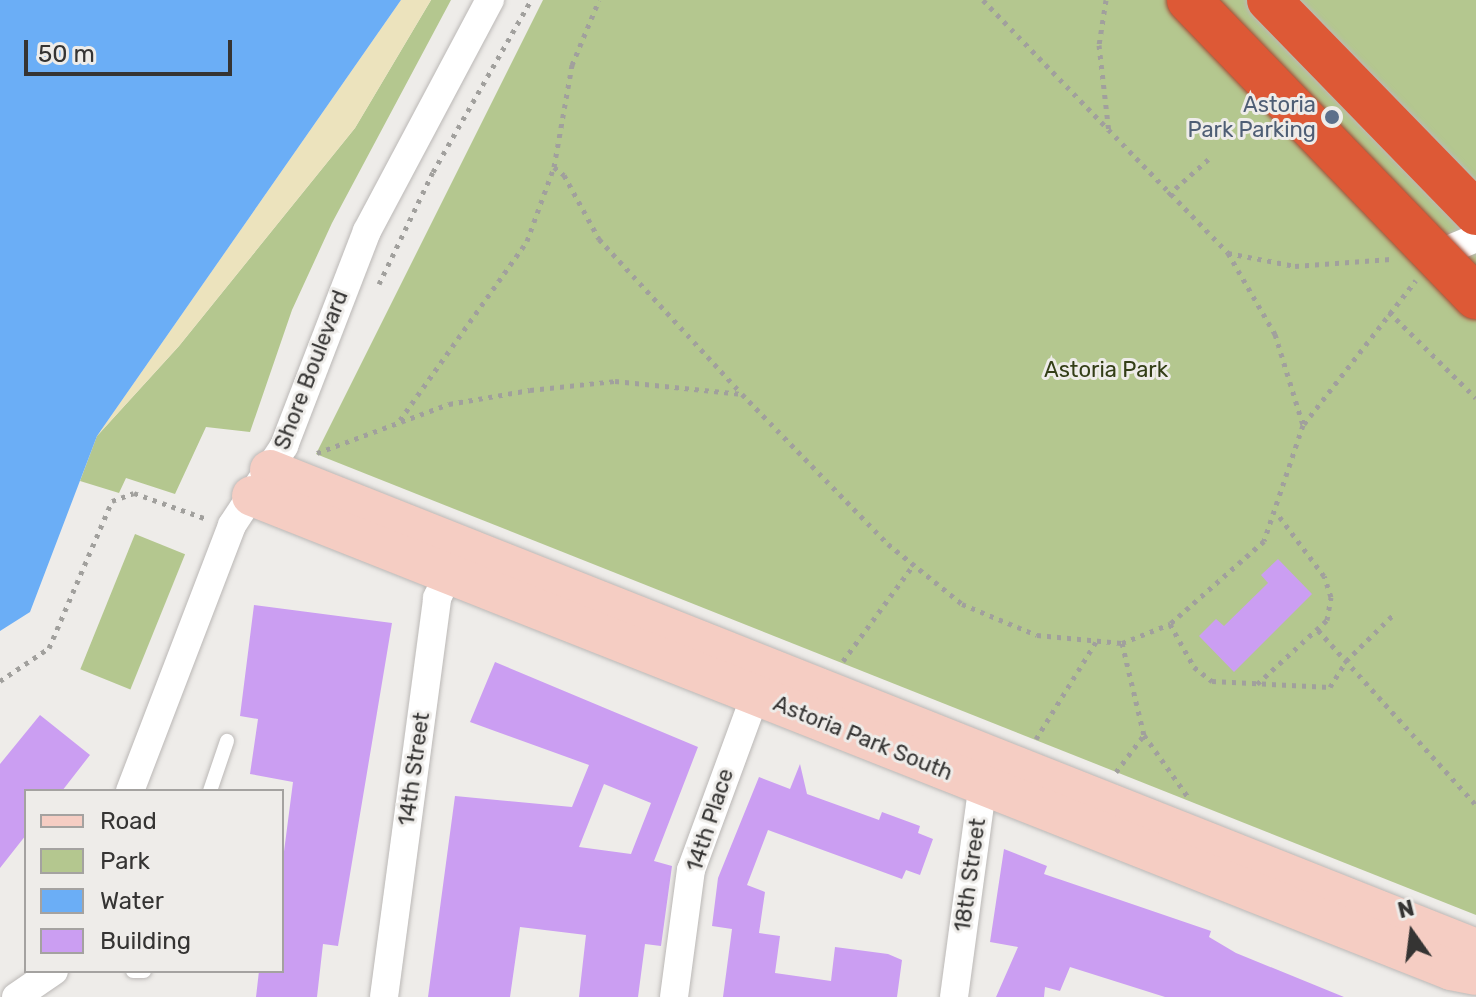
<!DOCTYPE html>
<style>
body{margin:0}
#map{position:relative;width:1476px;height:997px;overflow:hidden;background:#eeece9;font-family:Rubik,sans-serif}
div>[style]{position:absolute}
.green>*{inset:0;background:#b4c78f;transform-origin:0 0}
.sand>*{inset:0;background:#ece3bd}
.water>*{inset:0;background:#6baef6}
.building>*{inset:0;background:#cb9ef2}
.path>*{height:5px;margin-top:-2.5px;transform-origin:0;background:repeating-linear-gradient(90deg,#a1a09d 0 4px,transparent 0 10px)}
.roads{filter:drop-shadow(0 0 2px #bbb8b6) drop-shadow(0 0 2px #bbb8b6)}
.lane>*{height:14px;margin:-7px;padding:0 7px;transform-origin:7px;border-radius:7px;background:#fff}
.street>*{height:28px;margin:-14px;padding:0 14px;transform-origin:14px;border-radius:14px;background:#fff}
.secondary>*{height:40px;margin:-20px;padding:0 20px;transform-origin:20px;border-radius:20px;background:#f5cdc3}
.highway>*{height:44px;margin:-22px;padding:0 22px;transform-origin:22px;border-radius:22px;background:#dd5936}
.bridges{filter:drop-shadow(0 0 2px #a24c35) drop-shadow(0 0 2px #a24c35)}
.highway-bridge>*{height:44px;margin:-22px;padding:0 22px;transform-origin:22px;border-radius:22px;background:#dd5936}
.dots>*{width:22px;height:22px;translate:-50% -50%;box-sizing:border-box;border:4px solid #eeece9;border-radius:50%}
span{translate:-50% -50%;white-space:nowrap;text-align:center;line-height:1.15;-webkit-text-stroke:6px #eeece9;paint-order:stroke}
.service-label{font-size:22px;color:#4e5e75}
.right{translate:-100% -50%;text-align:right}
.street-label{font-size:22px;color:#353433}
.park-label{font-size:22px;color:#333e17}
.legend{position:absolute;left:24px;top:789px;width:260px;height:184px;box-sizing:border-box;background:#eeece9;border:2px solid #a4a2a0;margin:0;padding:10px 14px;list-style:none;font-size:24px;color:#353433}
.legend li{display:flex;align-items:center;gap:16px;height:40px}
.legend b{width:40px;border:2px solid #a4a2a0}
.north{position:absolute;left:1372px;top:893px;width:80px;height:80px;-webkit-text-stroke:6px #eeece9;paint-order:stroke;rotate:346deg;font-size:22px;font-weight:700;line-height:32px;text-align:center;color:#353433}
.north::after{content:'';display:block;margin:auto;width:28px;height:36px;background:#353433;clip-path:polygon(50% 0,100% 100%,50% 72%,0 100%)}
.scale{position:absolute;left:24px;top:40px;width:208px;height:36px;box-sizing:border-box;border:4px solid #353433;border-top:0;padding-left:10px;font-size:24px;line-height:28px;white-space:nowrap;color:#353433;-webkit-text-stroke:6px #eeece9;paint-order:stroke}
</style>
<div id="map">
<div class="green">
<div style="clip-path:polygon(431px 0,451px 0,332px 223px,292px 310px,250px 432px,206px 427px,175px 494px,126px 478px,119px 493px,80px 481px,97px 436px,179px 346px,355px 128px)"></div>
<div style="clip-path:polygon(543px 0,1476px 0,1476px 915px,316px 454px)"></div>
<div style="left:135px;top:534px;width:54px;height:146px;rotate:22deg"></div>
</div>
<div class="sand">
<div style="clip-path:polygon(401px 0,431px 0,355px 128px,179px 346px,97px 436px)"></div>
</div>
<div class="water">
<div style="clip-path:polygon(0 0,401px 0,97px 436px,30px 612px,0 631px)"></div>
</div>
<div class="building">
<div style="clip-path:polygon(1278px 559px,1312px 594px,1234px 672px,1199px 636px,1216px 619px,1224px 626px,1268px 583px,1261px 575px)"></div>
<div style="clip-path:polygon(254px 605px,392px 623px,338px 946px,323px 944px,317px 997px,256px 997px,259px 971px,282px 971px,282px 867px,293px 782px,250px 774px,258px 719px,240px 716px)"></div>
<div style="clip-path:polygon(evenodd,495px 662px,698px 747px,654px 861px,672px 866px,661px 946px,645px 944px,638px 997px,579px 997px,586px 935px,520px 927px,510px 997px,428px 997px,455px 796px,572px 807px,589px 765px,470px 722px,495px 662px,604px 784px,651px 803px,631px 854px,579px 847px,604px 784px)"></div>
<div style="clip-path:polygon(40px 715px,90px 755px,62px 791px,26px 791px,26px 835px,0 868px,0 764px)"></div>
<div style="clip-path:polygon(800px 764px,807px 794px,879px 820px,882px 812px,920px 826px,918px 833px,933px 839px,920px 875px,906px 870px,902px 879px,768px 830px,747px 885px,765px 892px,759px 933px,780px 936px,775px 973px,831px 981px,835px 947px,888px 954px,902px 960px,897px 997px,723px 997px,732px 929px,712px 926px,718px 878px,759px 777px,790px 789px)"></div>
<div style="clip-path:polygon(1004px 849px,1047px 866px,1044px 874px,1211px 931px,1209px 937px,1236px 953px,1344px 997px,1165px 997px,1070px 967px,1060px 991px,1045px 987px,1044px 997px,996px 997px,1018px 947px,990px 942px)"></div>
</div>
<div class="path">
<div style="left:983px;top:0;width:352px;rotate:45.9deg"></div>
<div style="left:1228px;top:253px;width:94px;rotate:59.9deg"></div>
<div style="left:1275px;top:334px;width:95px;rotate:72.9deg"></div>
<div style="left:1303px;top:425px;width:122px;rotate:108.6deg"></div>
<div style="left:1264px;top:541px;width:125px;rotate:138.6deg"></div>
<div style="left:1106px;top:0;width:46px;rotate:98.8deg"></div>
<div style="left:1099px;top:45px;width:89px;rotate:83.5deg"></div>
<div style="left:554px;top:167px;width:13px;rotate:39deg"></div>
<div style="left:564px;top:175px;width:73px;rotate:61.3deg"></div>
<div style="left:599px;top:239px;width:209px;rotate:47.3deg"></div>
<div style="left:1168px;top:195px;width:59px;rotate:-41.6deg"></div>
<div style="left:1228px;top:253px;width:68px;rotate:11deg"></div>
<div style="left:1295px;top:266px;width:96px;rotate:-4.2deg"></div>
<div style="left:379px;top:284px;width:124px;rotate:-64.3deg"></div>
<div style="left:433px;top:172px;width:198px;rotate:-60.3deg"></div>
<div style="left:1389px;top:312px;width:122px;rotate:44.7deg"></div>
<div style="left:400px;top:420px;width:219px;rotate:-54.6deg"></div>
<div style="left:527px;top:241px;width:79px;rotate:-70deg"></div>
<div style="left:554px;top:167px;width:104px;rotate:-80deg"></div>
<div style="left:572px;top:65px;width:70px;rotate:-67.4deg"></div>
<div style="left:1304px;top:424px;width:182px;rotate:-52.1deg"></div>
<div style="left:317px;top:453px;width:141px;rotate:-20.4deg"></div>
<div style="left:449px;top:404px;width:82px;rotate:-9.8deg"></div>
<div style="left:530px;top:390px;width:85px;rotate:-6deg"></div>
<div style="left:615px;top:381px;width:128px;rotate:5.8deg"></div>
<div style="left:742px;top:394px;width:209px;rotate:45.8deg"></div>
<div style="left:888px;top:544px;width:95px;rotate:39deg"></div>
<div style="left:962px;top:604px;width:81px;rotate:22.5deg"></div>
<div style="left:1037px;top:635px;width:85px;rotate:5.4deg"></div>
<div style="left:1122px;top:643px;width:52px;rotate:-21.6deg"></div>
<div style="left:1170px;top:624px;width:49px;rotate:60.8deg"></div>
<div style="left:1194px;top:667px;width:23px;rotate:38deg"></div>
<div style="left:1212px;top:681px;width:118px;rotate:2.9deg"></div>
<div style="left:1330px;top:687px;width:31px;rotate:-58deg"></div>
<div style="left:1346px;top:661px;width:69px;rotate:-44.4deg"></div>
<div style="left:1318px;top:630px;width:236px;rotate:47.9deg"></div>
<div style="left:1122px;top:643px;width:95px;rotate:76.6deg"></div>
<div style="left:1144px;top:735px;width:76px;rotate:54.6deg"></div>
<div style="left:843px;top:661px;width:120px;rotate:-53.8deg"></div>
<div style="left:0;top:681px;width:59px;rotate:-34deg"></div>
<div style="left:49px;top:648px;width:160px;rotate:-66.8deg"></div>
<div style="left:112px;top:501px;width:23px;rotate:-20deg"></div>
<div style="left:134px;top:493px;width:77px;rotate:19.6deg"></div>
<div style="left:1257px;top:684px;width:95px;rotate:-42.4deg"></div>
<div style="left:1327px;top:620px;width:23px;rotate:-80deg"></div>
<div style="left:1331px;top:597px;width:22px;rotate:-108deg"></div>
<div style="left:1324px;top:576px;width:80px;rotate:-126.9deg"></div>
<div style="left:1036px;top:739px;width:114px;rotate:-58.3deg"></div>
<div style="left:1116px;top:772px;width:46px;rotate:-52.9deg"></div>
</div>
<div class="roads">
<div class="lane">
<div style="left:210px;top:791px;width:53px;rotate:-71.2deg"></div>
<div style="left:133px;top:971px;width:11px"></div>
</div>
<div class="street">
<div style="left:1438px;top:254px;width:41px;rotate:-22.8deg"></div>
<div style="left:130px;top:791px;width:285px;rotate:-69deg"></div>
<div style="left:232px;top:525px;width:95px;rotate:-56.6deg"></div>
<div style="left:284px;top:446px;width:230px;rotate:-68.9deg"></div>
<div style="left:367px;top:231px;width:262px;rotate:-62deg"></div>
<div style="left:16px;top:997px;width:46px;rotate:-34.4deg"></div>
<div style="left:384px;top:997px;width:403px;rotate:-82.4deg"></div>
<div style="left:437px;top:598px;width:46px;rotate:-64deg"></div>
<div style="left:674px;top:997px;width:128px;rotate:-82.4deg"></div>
<div style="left:691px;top:870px;width:185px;rotate:-69.8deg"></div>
<div style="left:954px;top:997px;width:231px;rotate:-82.3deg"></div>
</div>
<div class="secondary">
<div style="left:270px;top:470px;width:1298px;rotate:21.66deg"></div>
<div style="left:252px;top:496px;width:1289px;rotate:21.57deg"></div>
<div style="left:1451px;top:970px;width:25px;rotate:11deg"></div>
</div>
<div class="highway">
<div style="left:1269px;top:0;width:297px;rotate:45.8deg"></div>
</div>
</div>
<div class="bridges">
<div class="highway-bridge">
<div style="left:1189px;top:0;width:413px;rotate:46deg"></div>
</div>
</div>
<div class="dots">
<div style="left:1332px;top:117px;background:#5c6f8a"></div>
</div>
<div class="service-label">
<span class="right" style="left:1316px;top:117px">Astoria<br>Park Parking</span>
</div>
<div class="street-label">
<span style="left:311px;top:370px;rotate:-69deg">Shore Boulevard</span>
<span style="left:863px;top:738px;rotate:22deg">Astoria Park South</span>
<span style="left:414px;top:769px;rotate:-82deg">14th Street</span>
<span style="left:710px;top:820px;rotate:-72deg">14th Place</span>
<span style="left:970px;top:875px;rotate:-82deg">18th Street</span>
</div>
<div class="park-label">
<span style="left:1106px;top:370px">Astoria Park</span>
</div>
<ul class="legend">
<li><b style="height:10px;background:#f5cdc3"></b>Road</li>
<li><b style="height:22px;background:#b4c78f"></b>Park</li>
<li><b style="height:22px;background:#6baef6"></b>Water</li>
<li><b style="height:22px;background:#cb9ef2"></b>Building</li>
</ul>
<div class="north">N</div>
<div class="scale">50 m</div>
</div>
